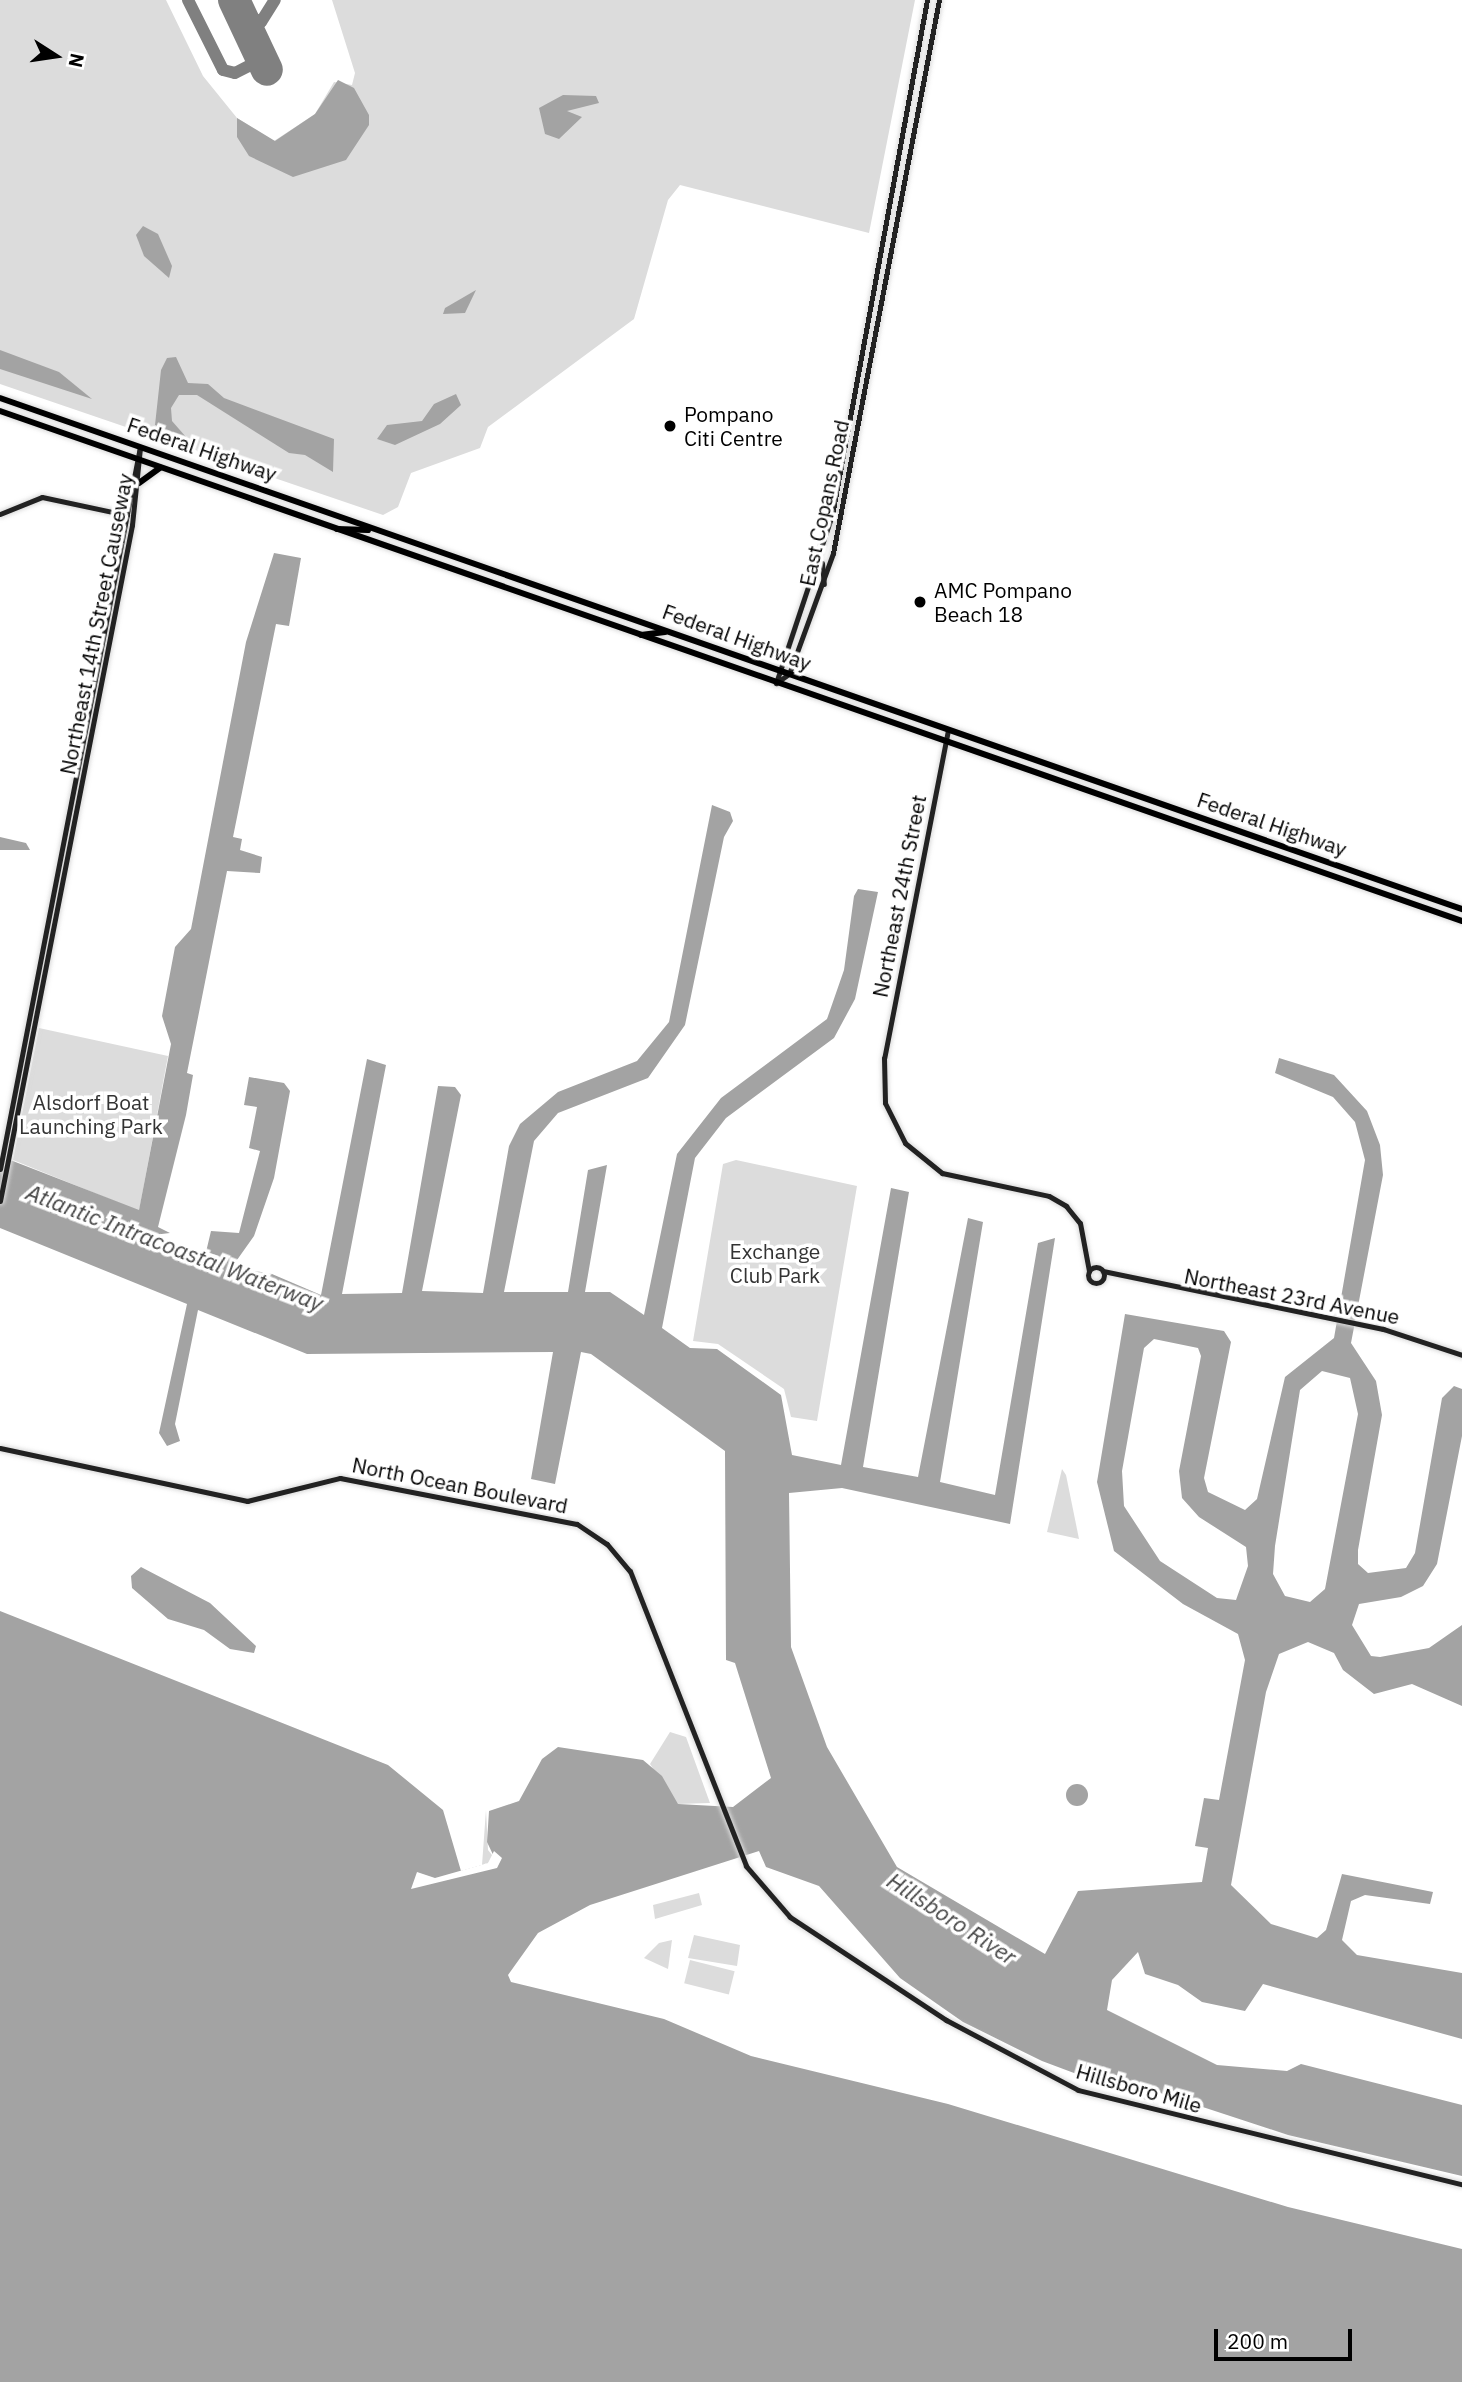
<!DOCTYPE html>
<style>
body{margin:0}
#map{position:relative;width:1462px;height:2382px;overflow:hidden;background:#fff;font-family:"IBM Plex Sans",sans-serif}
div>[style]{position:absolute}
.green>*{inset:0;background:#dcdcdc;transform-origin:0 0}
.water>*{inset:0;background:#a3a3a3}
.round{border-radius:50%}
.pier>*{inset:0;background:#fff}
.taxiway>*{height:12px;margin:-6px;padding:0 6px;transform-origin:6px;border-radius:6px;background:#808080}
.runway>*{height:32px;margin:-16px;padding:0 16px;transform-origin:16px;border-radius:16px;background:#808080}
.roads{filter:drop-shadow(0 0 2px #dbdbdb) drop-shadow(0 0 2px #dbdbdb)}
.secondary>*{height:5px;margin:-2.5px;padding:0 2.5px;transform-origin:2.5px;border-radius:2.5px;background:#222}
.secondary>.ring{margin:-2.5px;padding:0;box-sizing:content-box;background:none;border:5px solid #222;border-radius:50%}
.primary>*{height:6px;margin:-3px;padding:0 3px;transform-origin:3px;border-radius:3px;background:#000}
.dots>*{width:19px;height:19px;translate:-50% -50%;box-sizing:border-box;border:4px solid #fff;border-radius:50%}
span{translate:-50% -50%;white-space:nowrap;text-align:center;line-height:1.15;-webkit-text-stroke:7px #fff;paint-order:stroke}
.poi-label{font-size:21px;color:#000}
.left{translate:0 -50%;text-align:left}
.street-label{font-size:21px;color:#000}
.park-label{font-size:21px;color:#333}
.water-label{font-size:23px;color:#444;font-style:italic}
.north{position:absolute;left:21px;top:21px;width:70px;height:70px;-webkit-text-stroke:5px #fff;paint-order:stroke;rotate:102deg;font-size:19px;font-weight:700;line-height:28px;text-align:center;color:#000}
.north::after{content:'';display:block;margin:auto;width:24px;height:32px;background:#000;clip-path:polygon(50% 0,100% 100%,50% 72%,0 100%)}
.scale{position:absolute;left:1214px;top:2329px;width:138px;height:32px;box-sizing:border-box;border:4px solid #000;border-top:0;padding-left:9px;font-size:21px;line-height:24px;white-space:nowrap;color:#000;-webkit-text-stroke:5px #fff;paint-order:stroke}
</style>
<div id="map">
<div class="green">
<div style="clip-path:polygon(0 0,166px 0,203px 76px,237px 118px,274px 141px,315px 114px,334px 82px,352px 85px,355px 73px,332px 0,915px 0,869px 233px,680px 185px,668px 200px,634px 319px,488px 427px,480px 448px,411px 473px,398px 507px,383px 515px,0 384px)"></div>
<div style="clip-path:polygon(39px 1028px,168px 1056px,139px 1211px,13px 1160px)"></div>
<div style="clip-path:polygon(736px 1160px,857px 1186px,817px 1421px,791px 1417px,784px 1389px,718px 1344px,693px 1341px,723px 1164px)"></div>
<div style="clip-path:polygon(1062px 1469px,1066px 1475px,1079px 1539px,1047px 1532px)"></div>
<div style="clip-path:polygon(670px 1732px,686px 1737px,710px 1803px,677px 1804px,650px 1764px)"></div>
<div style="clip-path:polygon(486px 1810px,488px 1850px,496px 1860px,482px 1865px)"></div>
<div style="clip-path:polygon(699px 1893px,702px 1905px,655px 1919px,653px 1905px)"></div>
<div style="clip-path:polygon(694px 1935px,740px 1945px,737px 1966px,688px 1958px)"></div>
<div style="clip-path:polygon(672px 1940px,668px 1969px,644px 1958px,659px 1943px)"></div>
<div style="left:690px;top:1960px;width:46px;height:24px;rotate:14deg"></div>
</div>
<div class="water">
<div style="clip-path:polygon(338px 80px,354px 88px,369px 115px,369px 125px,346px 160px,293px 177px,249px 156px,237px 137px,237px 118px,275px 141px,315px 114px)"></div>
<div style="clip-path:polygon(563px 95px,596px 96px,599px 103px,567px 111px,582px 117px,559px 139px,545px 134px,539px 108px)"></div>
<div style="clip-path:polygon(143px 226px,158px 234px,172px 266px,169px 278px,144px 256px,136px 235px)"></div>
<div style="clip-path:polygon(476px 290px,465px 313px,443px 314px,445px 308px)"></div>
<div style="clip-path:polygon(0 350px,59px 372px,92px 399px,0 369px)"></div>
<div style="clip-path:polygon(176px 357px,188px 383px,208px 384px,224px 398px,334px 439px,333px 472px,305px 455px,289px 453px,197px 395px,179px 395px,171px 408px,172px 421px,186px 437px,155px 425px,161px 370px,167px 358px)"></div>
<div style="clip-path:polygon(456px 394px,461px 405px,440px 424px,395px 445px,377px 439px,387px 425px,422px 421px,434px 404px)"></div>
<div style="clip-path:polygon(evenodd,274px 553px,301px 558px,289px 626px,276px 624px,233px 837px,242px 839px,240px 850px,262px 857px,260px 873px,227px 871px,187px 1073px,193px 1075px,186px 1115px,158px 1227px,170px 1233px,153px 1235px,214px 1263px,219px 1256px,206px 1252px,211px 1231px,239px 1233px,260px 1151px,249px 1148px,257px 1107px,244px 1105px,249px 1077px,284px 1083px,290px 1091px,274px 1178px,254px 1236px,232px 1267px,272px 1274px,321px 1295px,367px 1059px,386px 1065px,342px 1294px,402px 1293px,438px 1086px,455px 1087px,461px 1095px,422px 1291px,483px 1293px,509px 1146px,520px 1124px,558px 1092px,637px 1061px,669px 1022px,712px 805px,730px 812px,733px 821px,724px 837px,685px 1025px,648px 1078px,558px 1113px,534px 1141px,504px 1292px,568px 1292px,588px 1170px,607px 1165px,585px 1292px,610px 1292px,644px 1315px,677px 1154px,721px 1098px,827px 1019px,844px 970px,854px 896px,858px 889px,878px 892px,855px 999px,834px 1038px,726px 1118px,695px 1158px,662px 1328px,690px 1348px,717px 1349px,781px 1395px,792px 1455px,841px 1465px,891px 1188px,909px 1192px,863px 1467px,918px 1477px,968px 1218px,983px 1222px,940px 1482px,995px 1495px,1038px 1243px,1055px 1238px,1010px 1524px,842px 1488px,789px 1493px,791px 1647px,827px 1747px,897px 1867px,1045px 1954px,1078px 1891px,1202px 1882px,1208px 1848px,1195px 1846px,1204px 1798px,1219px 1800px,1245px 1660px,1238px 1634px,1183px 1604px,1114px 1551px,1097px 1482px,1125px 1314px,1224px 1331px,1231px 1342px,1204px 1478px,1208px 1492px,1245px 1510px,1257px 1499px,1285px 1377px,1334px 1338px,1365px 1160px,1355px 1122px,1333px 1097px,1275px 1073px,1279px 1058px,1334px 1075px,1367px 1111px,1380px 1145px,1383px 1175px,1351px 1343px,1376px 1381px,1382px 1415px,1358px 1550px,1358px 1564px,1368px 1573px,1406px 1568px,1415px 1553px,1442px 1398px,1454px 1386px,1462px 1389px,1462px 1436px,1437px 1564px,1423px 1586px,1401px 1597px,1359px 1604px,1352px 1625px,1371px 1656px,1380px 1657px,1429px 1648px,1462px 1625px,1462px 1706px,1412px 1684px,1374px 1694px,1343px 1670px,1334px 1653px,1308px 1642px,1279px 1654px,1266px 1692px,1231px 1885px,1271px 1924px,1317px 1938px,1326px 1930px,1342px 1874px,1433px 1892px,1430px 1904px,1365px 1895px,1351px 1901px,1342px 1940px,1357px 1955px,1462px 1973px,1462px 2039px,1263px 1984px,1245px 2011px,1202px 2002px,1178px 1985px,1145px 1974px,1138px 1952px,1112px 1980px,1107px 2010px,1217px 2065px,1287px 2071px,1301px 2064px,1462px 2105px,1462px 2176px,1288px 2135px,1157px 2092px,1154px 2103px,1042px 2061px,963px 2022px,900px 1978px,819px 1886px,766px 1867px,759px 1851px,590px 1905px,538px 1933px,508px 1975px,511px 1982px,664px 2019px,751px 2056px,948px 2104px,1288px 2207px,1462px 2249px,1462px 2382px,0 2382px,0 1611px,388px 1765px,443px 1810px,461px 1871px,496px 1861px,487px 1842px,489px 1811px,519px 1801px,542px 1759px,558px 1747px,643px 1760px,662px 1776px,678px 1804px,733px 1807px,771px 1778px,735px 1663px,726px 1660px,725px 1451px,591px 1354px,581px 1352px,555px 1484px,531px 1479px,553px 1352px,307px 1354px,198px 1310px,175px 1424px,180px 1441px,167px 1446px,159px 1433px,187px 1304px,0 1228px,0 1156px,139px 1210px,171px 1044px,162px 1016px,175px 947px,191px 929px,246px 642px,274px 553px,1154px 1339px,1198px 1348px,1201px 1356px,1179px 1471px,1182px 1498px,1199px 1517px,1246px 1547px,1248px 1566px,1236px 1600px,1217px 1598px,1160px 1561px,1124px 1506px,1122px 1471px,1133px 1409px,1144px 1348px,1154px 1339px,274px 553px,1322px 1371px,1350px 1378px,1358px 1414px,1325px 1589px,1310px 1602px,1285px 1596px,1273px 1574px,1275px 1546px,1300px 1390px,1322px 1371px)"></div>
<div style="clip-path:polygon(0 837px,26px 843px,30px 850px,0 850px)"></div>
<div style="clip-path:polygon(141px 1567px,210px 1603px,256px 1646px,254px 1653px,230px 1649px,204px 1630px,168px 1619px,132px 1588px,131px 1576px)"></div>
<div class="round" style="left:1066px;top:1784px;width:22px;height:22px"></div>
</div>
<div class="pier">
<div style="clip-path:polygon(494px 1851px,502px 1858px,497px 1868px,411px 1889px,417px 1872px,435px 1878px,488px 1863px)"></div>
</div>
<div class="taxiway">
<div style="left:188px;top:0;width:78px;rotate:63.4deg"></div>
<div style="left:223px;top:70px;width:12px;rotate:14deg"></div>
<div style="left:235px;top:73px;width:20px;rotate:-27deg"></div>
<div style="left:253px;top:64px;width:23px;rotate:-90deg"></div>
<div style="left:240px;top:12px;width:23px;rotate:25deg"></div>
<div style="left:261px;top:22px;width:26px;rotate:-58deg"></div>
</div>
<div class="runway">
<div style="left:234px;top:0;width:77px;rotate:64.8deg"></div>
</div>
<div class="roads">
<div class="secondary">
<div style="left:0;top:514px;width:45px;rotate:-22deg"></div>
<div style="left:42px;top:497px;width:87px;rotate:12deg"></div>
<div style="left:822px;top:563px;width:21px;rotate:85deg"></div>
<div style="left:776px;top:683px;width:16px;rotate:-35deg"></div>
<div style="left:789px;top:674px;width:129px;rotate:-70deg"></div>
<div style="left:833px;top:553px;width:563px;rotate:-79.15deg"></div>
<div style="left:776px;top:683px;width:177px;rotate:-71.6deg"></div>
<div style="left:832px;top:515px;width:524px;rotate:-79.55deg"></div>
<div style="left:948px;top:730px;width:334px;rotate:101deg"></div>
<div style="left:884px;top:1058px;width:45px;rotate:88.7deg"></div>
<div style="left:885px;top:1103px;width:45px;rotate:63.4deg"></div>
<div style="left:905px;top:1143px;width:48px;rotate:39deg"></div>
<div style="left:942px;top:1173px;width:109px;rotate:12.1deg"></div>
<div style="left:1049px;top:1196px;width:20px;rotate:30deg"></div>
<div style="left:1066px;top:1206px;width:22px;rotate:51deg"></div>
<div style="left:1080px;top:1223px;width:49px;rotate:79.4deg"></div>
<div style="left:0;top:1169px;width:735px;rotate:-79.03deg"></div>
<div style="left:0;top:1201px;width:689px;rotate:-78.95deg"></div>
<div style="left:132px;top:525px;width:78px;rotate:-84.1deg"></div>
<div class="ring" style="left:1088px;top:1267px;width:11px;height:11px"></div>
<div style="left:1103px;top:1271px;width:286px;rotate:11.7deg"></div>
<div style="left:1383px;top:1329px;width:83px;rotate:18.2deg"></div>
<div style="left:0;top:1448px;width:253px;rotate:12.1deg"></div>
<div style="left:247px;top:1501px;width:96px;rotate:-13.9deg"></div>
<div style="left:340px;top:1478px;width:241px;rotate:11deg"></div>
<div style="left:577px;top:1524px;width:36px;rotate:34deg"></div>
<div style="left:607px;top:1544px;width:35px;rotate:50deg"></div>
<div style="left:630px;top:1571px;width:317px;rotate:68.5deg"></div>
<div style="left:746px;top:1866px;width:67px;rotate:49.2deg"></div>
<div style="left:790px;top:1917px;width:187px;rotate:33.4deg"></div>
<div style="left:946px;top:2020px;width:149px;rotate:27.9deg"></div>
<div style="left:1078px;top:2090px;width:395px;rotate:13.8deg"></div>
</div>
<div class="primary">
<div style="left:0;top:398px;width:1549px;rotate:19.27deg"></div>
<div style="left:0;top:411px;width:1548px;rotate:19.23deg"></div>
<div style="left:139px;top:483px;width:26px;rotate:-36deg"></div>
<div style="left:337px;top:529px;width:31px;rotate:2deg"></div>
<div style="left:641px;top:635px;width:24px;rotate:-7deg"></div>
</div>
</div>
<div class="dots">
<div style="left:670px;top:426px;background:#000"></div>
<div style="left:920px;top:602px;background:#000"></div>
</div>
<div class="poi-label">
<span class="left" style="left:684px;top:426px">Pompano<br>Citi Centre</span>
<span class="left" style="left:934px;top:602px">AMC Pompano<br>Beach 18</span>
</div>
<div class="street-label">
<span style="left:202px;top:449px;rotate:19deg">Federal Highway</span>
<span style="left:824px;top:503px;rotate:-78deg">East Copans Road</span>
<span style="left:96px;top:624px;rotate:-79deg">Northeast 14th Street Causeway</span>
<span style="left:737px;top:637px;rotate:20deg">Federal Highway</span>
<span style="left:1272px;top:824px;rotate:19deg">Federal Highway</span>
<span style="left:899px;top:896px;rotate:-79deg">Northeast 24th Street</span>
<span style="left:1292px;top:1296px;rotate:11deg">Northeast 23rd Avenue</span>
<span style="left:460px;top:1485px;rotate:11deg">North Ocean Boulevard</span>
<span style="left:1139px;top:2088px;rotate:16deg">Hillsboro Mile</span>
</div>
<div class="park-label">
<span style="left:91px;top:1114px">Alsdorf Boat<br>Launching Park</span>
<span style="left:775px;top:1263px">Exchange<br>Club Park</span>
</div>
<div class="water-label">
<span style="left:175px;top:1247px;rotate:21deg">Atlantic Intracoastal Waterway</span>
<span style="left:952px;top:1918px;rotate:33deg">Hillsboro River</span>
</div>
<div class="north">N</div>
<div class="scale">200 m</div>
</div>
